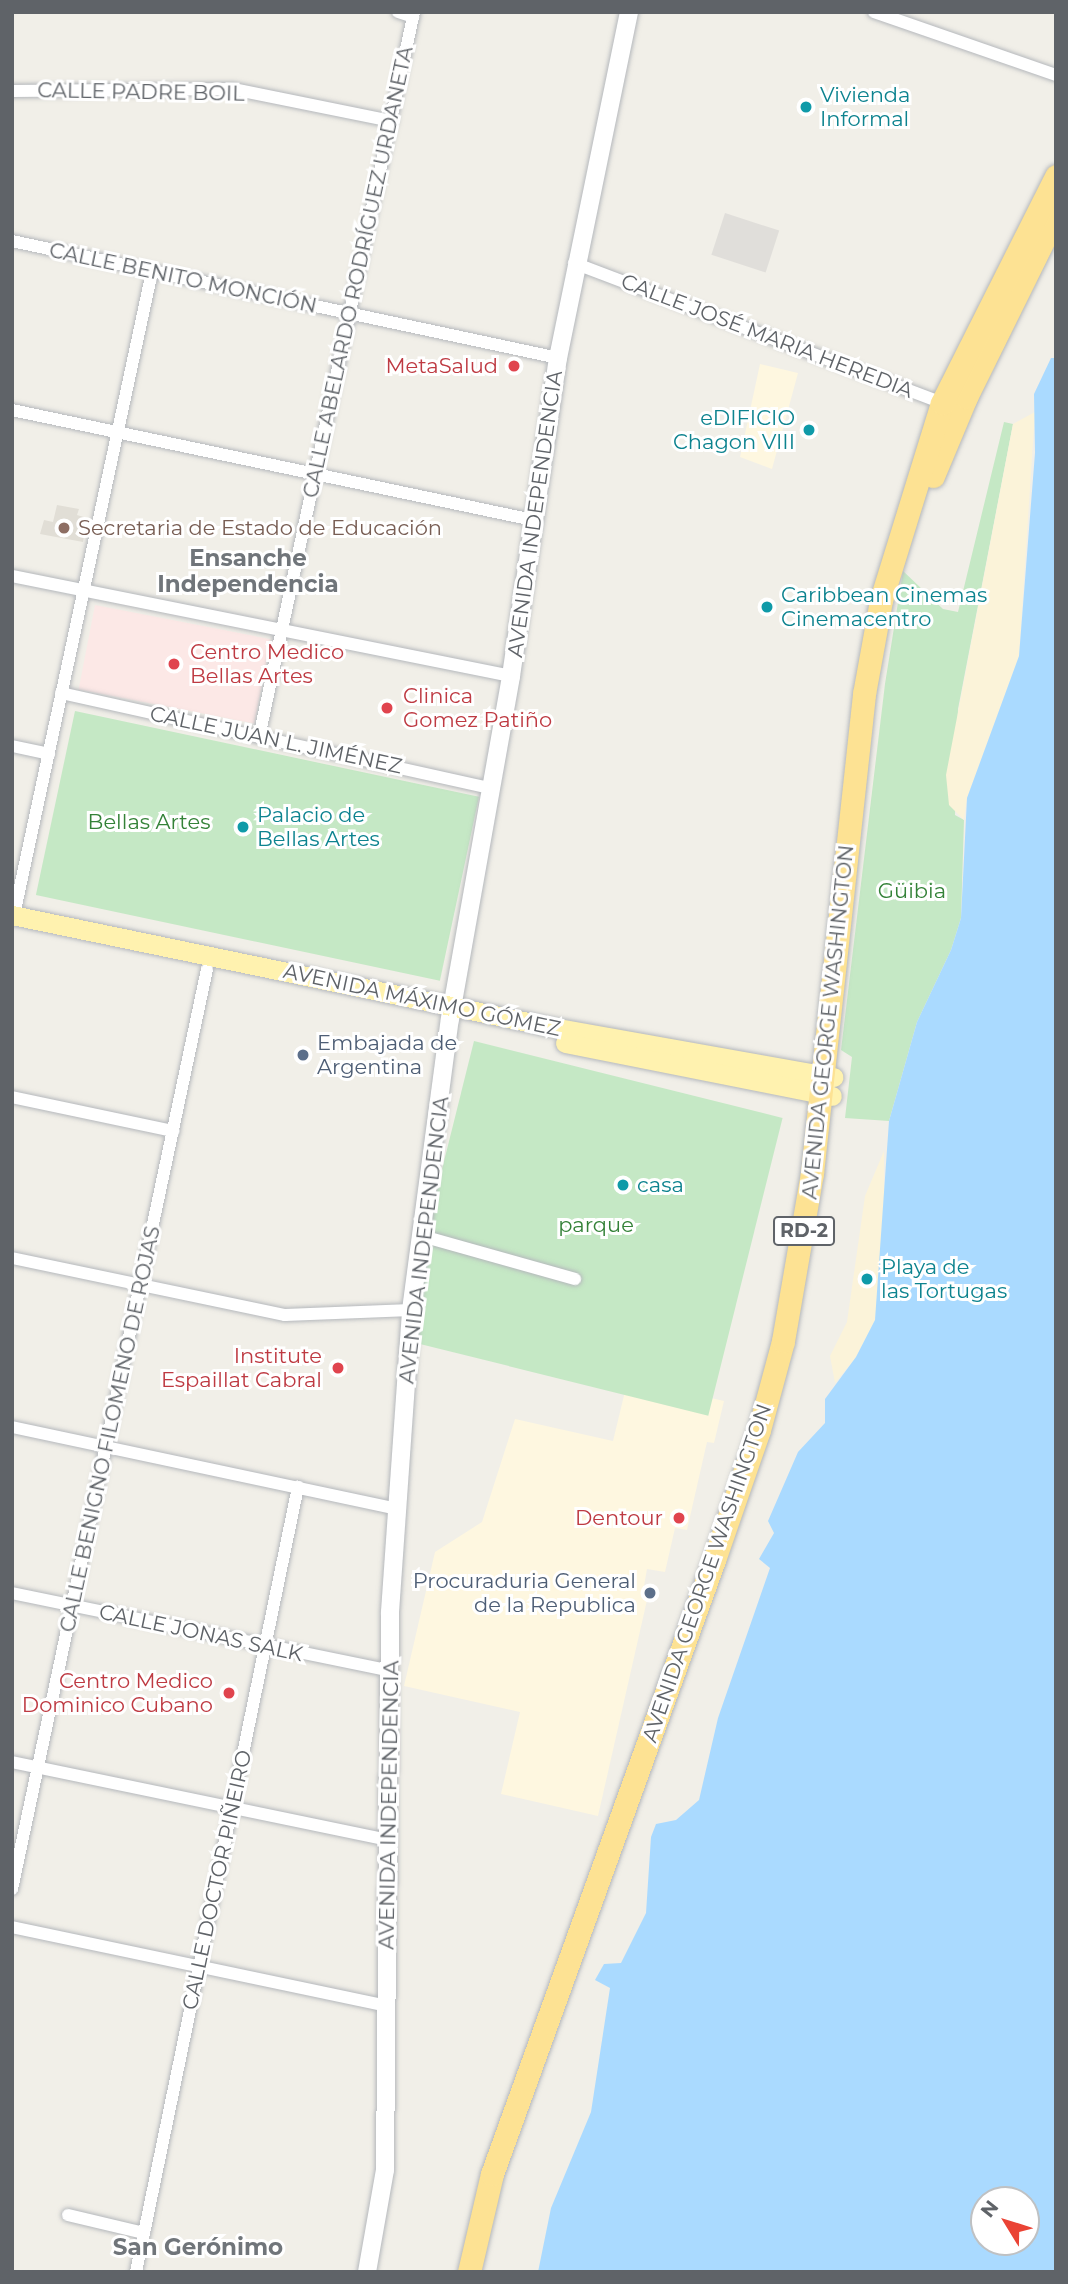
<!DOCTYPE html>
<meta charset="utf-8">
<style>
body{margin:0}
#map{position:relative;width:1068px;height:2284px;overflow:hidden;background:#f1efe8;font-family:Montserrat,sans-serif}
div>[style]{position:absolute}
.commercial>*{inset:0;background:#fef7e0}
.industrial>*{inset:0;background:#e0deda;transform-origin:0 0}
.education>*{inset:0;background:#e1ded6}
.medical>*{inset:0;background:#fce8e6;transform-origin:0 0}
.green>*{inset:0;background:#c5e8c5;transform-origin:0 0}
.sand>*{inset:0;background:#fbf3d9}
.water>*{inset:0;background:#aadaff}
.roads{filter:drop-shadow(0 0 2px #b5b8bc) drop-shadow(0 0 2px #b5b8bc)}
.street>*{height:12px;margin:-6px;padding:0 6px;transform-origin:6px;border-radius:6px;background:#fff}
.secondary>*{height:18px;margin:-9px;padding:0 9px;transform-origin:9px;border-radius:9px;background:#fff}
.primary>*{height:19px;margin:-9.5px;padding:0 9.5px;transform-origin:9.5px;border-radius:9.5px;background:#fff2af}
.highway>*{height:23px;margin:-11.5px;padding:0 11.5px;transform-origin:11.5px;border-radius:11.5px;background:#fde293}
.dots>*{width:19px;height:19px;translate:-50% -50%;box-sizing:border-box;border:4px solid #fff;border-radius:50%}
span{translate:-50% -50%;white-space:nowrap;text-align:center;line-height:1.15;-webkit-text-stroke:6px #fff;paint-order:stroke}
.shield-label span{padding:2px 5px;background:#fff;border:2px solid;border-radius:5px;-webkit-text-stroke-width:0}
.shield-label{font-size:19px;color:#5f6368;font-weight:700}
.street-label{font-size:21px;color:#5f6368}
.culture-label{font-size:21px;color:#0d838f}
.left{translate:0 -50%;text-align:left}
.right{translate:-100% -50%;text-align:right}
.health-label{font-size:21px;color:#be3a42}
.education-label{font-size:21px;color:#785e54}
.park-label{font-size:21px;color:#348238}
.service-label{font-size:21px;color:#4e5e75}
.neighbourhood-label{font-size:23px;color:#70757a;font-weight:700}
.frame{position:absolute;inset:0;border:14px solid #5f6368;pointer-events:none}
.north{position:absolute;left:970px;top:2186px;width:70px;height:70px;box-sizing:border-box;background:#fff;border:2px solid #bfc1c3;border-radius:50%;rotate:308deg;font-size:19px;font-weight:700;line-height:28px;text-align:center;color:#5f6368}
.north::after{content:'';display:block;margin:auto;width:24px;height:32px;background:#ea4335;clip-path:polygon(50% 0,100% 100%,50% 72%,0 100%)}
</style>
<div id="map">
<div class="commercial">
<div style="clip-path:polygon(760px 364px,798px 373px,772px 469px,740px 457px)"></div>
<div style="clip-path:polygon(628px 1379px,724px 1401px,714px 1443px,707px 1442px,687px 1530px,675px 1528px,665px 1572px,647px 1569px,644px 1586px,650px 1587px,598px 1816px,501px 1794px,520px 1712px,404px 1686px,435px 1552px,482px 1522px,515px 1419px,613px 1441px)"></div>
</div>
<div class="industrial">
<div style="left:725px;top:213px;width:57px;height:44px;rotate:18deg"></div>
</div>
<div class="education">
<div style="clip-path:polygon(57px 505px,79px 509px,77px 515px,87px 518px,83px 542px,40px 534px,44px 520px,53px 522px)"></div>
</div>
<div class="medical">
<div style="left:95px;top:605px;width:179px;height:86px;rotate:11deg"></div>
</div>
<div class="green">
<div style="clip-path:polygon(1004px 422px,1013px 424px,958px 709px,955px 815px,964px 820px,961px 918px,951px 950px,917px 1022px,889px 1121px,845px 1118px,852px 1057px,841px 1050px,885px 684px,903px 571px,943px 609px,958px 612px)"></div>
<div style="left:75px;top:711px;width:413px;height:188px;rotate:12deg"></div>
<div style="left:474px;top:1041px;width:318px;height:307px;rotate:14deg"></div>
</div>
<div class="sand">
<div style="clip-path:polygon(1035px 412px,1019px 656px,967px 798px,964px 820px,949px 805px,946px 775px,1013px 424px)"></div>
<div style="clip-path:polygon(884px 1151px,884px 1225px,875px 1320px,856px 1357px,835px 1383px,830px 1356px,847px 1322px,865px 1196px)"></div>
</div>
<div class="water">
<div style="clip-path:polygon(evenodd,1051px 358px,1056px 358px,1056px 2272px,538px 2272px,551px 2208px,591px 2112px,610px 1988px,595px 1980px,604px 1964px,621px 1963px,646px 1913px,651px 1837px,656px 1824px,676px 1820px,699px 1800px,718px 1718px,770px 1568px,759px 1559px,774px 1533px,768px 1521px,798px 1452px,825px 1423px,825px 1399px,856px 1357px,875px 1320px,889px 1121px,917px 1022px,951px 950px,961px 918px,967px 798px,1019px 656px,1035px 453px,1034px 394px,1051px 358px,984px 2200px,1026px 2200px,1026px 2242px,984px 2242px,984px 2200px)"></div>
</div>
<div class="roads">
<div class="street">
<div style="left:398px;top:12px;width:16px;rotate:18deg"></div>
<div style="left:874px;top:12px;width:193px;rotate:19.1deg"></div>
<div style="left:12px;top:91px;width:221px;rotate:-0.5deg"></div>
<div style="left:233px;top:89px;width:162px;rotate:11.4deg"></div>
<div style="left:12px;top:241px;width:558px;rotate:12.09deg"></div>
<div style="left:574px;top:263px;width:399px;rotate:20.8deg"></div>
<div style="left:12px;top:410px;width:532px;rotate:11.92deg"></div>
<div style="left:12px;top:576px;width:509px;rotate:11.33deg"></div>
<div style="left:61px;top:693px;width:440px;rotate:12.5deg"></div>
<div style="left:259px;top:737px;width:741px;rotate:-77.93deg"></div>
<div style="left:12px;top:746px;width:38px;rotate:12deg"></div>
<div style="left:14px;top:915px;width:658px;rotate:-77.89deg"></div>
<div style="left:12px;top:1097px;width:165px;rotate:11.9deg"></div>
<div style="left:422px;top:1236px;width:159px;rotate:15.7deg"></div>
<div style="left:12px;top:1258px;width:279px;rotate:11.8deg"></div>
<div style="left:285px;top:1315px;width:126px;rotate:-2.3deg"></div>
<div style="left:12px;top:1427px;width:396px;rotate:12deg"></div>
<div style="left:12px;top:1593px;width:387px;rotate:11.6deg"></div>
<div style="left:12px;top:1762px;width:385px;rotate:11.7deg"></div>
<div style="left:12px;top:1889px;width:940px;rotate:-78.03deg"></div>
<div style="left:12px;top:1927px;width:383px;rotate:11.9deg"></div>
<div style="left:68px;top:2215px;width:78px;rotate:13.3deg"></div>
<div style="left:136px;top:2272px;width:802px;rotate:-78.34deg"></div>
</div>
<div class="secondary">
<div style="left:367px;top:2272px;width:104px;rotate:-80deg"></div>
<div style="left:385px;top:2170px;width:558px;rotate:-89.49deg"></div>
<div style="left:390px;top:1612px;width:303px;rotate:-86deg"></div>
<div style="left:411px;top:1310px;width:294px;rotate:-82.4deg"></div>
<div style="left:450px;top:1019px;width:348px;rotate:-79.9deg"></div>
<div style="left:511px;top:676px;width:321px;rotate:-81.6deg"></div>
<div style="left:558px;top:358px;width:353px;rotate:-78.4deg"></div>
</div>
<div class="primary">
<div style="left:12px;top:915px;width:546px;rotate:11.72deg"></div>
<div style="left:547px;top:1026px;width:291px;rotate:10.1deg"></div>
<div style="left:565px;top:1043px;width:272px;rotate:11.2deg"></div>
</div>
<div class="highway">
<div style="left:933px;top:476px;width:86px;rotate:-67.3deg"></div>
<div style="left:966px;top:397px;width:203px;rotate:-63.7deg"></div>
<div style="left:469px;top:2272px;width:101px;rotate:-76.8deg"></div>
<div style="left:492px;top:2174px;width:653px;rotate:-70.12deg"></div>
<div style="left:714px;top:1560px;width:138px;rotate:-70.9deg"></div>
<div style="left:759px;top:1430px;width:92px;rotate:-74.9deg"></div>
<div style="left:783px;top:1341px;width:170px;rotate:-80.2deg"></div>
<div style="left:812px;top:1173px;width:482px;rotate:-83.8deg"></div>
<div style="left:864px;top:694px;width:96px;rotate:-79.7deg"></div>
<div style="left:881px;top:600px;width:206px;rotate:-72.8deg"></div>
<div style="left:942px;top:403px;width:254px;rotate:-63.3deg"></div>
</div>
</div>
<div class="dots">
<div style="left:806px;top:107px;background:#0f9aa8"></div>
<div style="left:514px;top:366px;background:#e0444e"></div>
<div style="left:809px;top:430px;background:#0f9aa8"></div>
<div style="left:64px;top:528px;background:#8d6e63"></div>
<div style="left:767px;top:607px;background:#0f9aa8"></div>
<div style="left:174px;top:664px;background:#e0444e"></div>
<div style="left:387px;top:708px;background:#e0444e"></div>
<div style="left:243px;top:827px;background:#0f9aa8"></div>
<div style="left:303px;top:1055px;background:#5c6f8a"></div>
<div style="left:623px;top:1185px;background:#0f9aa8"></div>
<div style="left:867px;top:1279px;background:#0f9aa8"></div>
<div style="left:338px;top:1368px;background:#e0444e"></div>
<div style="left:679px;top:1518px;background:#e0444e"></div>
<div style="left:650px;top:1593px;background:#5c6f8a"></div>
<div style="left:229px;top:1693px;background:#e0444e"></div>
</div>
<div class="shield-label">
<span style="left:804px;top:1231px">RD-2</span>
</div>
<div class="street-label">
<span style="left:141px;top:92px;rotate:1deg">CALLE PADRE BOIL</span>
<span style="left:358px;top:272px;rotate:-78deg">CALLE ABELARDO RODRÍGUEZ URDANETA</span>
<span style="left:183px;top:278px;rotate:12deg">CALLE BENITO MONCIÓN</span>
<span style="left:767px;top:336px;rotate:21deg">CALLE JOSÉ MARIA HEREDIA</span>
<span style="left:535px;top:514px;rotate:-82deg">AVENIDA INDEPENDENCIA</span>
<span style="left:276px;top:740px;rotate:12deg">CALLE JUAN L. JIMÉNEZ</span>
<span style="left:422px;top:1000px;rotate:12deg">AVENIDA MÁXIMO GÓMEZ</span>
<span style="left:828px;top:1022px;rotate:-84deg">AVENIDA GEORGE WASHINGTON</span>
<span style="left:424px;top:1240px;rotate:-83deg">AVENIDA INDEPENDENCIA</span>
<span style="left:110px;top:1429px;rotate:-78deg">CALLE BENIGNO FILOMENO DE ROJAS</span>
<span style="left:707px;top:1573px;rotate:-71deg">AVENIDA GEORGE WASHINGTON</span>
<span style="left:201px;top:1633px;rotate:12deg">CALLE JONAS SALK</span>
<span style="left:389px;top:1805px;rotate:-89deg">AVENIDA INDEPENDENCIA</span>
<span style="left:217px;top:1880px;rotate:-78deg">CALLE DOCTOR PIÑEIRO</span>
</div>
<div class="culture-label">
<span class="left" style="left:820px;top:107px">Vivienda<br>Informal</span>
<span class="right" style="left:795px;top:430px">eDIFICIO<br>Chagon VIII</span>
<span class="left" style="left:781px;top:607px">Caribbean Cinemas<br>Cinemacentro</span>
<span class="left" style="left:257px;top:827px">Palacio de<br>Bellas Artes</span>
<span class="left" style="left:637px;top:1185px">casa</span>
<span class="left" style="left:881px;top:1279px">Playa de<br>las Tortugas</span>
</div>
<div class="health-label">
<span class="right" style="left:498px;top:366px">MetaSalud</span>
<span class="left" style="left:190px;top:664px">Centro Medico<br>Bellas Artes</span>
<span class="left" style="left:403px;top:708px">Clinica<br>Gomez Patiño</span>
<span class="right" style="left:322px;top:1368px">Institute<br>Espaillat Cabral</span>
<span class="right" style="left:663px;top:1518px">Dentour</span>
<span class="right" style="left:213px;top:1693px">Centro Medico<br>Dominico Cubano</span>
</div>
<div class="education-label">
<span class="left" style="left:78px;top:528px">Secretaria de Estado de Educación</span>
</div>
<div class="park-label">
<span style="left:149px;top:822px">Bellas Artes</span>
<span style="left:912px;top:891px">Güibia</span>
<span style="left:596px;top:1225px">parque</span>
</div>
<div class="service-label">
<span class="left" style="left:317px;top:1055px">Embajada de<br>Argentina</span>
<span class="right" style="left:636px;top:1593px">Procuraduria General<br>de la Republica</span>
</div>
<div class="neighbourhood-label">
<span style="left:248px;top:571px">Ensanche<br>Independencia</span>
<span style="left:198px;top:2247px">San Gerónimo</span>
</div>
<div class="frame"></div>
<div class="north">N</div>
</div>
